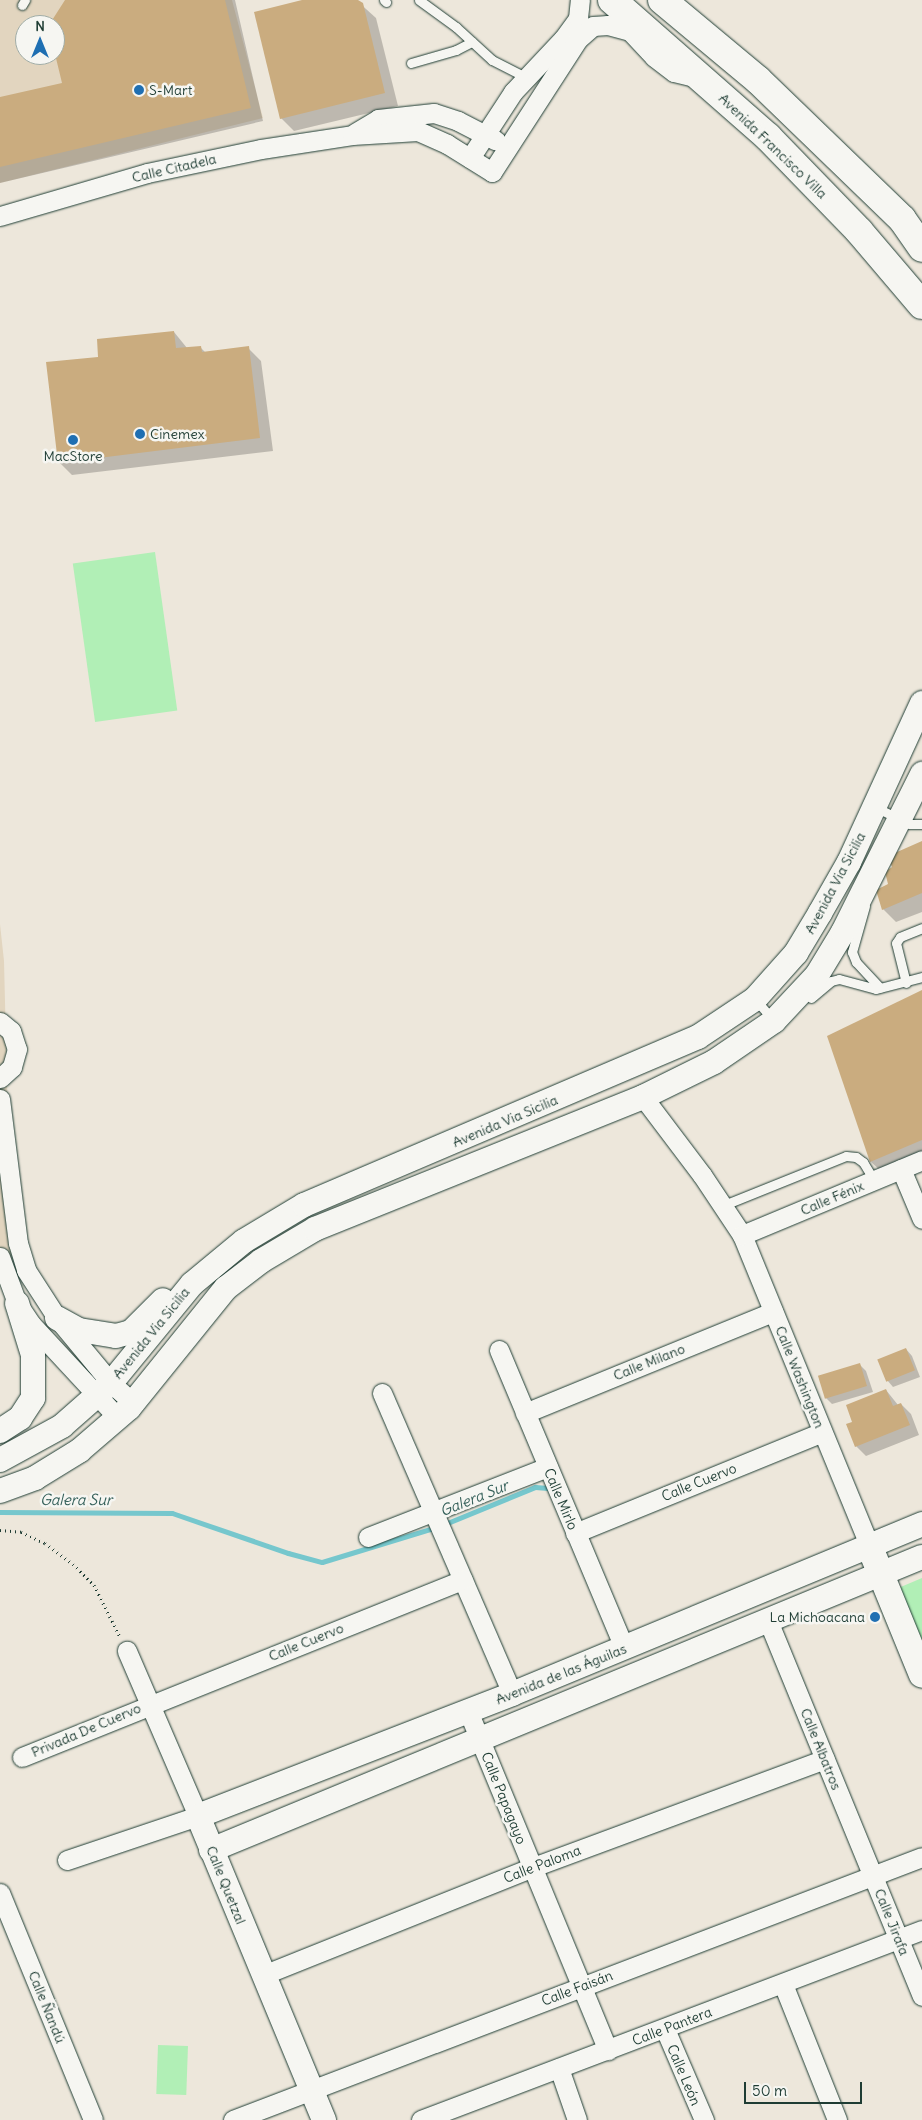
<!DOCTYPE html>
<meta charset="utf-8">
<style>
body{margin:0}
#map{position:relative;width:922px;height:2120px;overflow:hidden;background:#ede7db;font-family:Delius,sans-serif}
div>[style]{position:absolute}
.built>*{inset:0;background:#e2d5bf}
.green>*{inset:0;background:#b1efb6;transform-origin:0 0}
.shadow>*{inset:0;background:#0003}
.stream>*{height:5px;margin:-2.5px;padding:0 2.5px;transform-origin:2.5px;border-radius:2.5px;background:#76c7cd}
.building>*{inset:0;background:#caac7f;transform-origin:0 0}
.path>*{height:3px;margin-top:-1.5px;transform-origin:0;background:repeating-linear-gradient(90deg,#1f3d34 0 1px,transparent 0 5px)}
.roads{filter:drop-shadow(0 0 1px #1f3d34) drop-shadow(0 0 1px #1f3d34)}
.service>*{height:9px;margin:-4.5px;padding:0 4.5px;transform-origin:4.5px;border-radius:4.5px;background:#f6f6f2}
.minor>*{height:19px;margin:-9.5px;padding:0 9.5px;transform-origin:9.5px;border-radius:9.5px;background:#f6f6f2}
.tertiary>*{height:24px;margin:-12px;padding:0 12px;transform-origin:12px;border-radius:12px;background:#f6f6f2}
.secondary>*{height:26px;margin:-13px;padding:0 13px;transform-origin:13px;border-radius:13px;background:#f6f6f2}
.primary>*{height:28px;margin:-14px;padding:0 14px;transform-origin:14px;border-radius:14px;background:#f6f6f2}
.dots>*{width:14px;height:14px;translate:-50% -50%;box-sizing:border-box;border:2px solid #f6f6f2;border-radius:50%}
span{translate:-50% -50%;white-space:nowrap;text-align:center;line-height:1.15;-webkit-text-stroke:5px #f6f6f2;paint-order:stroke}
.poi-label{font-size:14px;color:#1f3d34}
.left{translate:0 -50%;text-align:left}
.right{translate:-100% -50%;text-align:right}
.street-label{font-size:14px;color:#1f3d34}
.water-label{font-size:15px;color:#35605a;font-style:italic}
.north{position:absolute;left:15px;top:15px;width:50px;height:50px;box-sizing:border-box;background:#f6f6f2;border:1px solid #a0aca6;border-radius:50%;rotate:0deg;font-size:14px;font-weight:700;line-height:20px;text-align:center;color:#1f3d34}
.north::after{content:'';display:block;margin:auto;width:18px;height:22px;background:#1f6fb2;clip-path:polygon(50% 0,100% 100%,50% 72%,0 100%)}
.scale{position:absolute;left:744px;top:2082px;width:118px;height:22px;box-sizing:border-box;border:2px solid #1f3d34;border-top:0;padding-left:6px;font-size:15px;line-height:18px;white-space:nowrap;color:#1f3d34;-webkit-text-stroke:4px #f6f6f2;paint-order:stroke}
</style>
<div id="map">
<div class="built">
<div style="clip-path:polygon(evenodd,0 0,232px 0,263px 118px,0 183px,0 0,25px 25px,55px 25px,55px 55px,25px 55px,25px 25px)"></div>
<div style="clip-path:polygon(0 924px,4px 961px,12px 1286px,0 1286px)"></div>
</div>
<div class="green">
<div style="left:155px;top:552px;width:160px;height:83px;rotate:82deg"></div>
<div style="clip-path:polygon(922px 1578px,922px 1652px,896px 1589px)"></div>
<div style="left:158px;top:2045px;width:30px;height:49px;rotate:2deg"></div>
</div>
<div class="shadow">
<div style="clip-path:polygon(67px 0,235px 0,263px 121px,0 183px,0 98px,63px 84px,55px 49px,55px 25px,50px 25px)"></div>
<div style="clip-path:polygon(307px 0,356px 0,376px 18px,398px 106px,294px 131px,281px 118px)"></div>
<div style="clip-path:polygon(174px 332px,187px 348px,200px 347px,206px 353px,248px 348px,261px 361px,273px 451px,72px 475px,59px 462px,100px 358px)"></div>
<div style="clip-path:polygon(922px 842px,922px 912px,896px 922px,883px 909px,889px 884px)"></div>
<div style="clip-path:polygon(922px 991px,922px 1154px,881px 1171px,871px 1162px)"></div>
<div style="clip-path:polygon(906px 1349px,912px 1356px,920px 1377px,893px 1387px,887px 1380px)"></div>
<div style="clip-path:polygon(860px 1365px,866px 1371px,873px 1392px,832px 1404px,826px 1398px)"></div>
<div style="clip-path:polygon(886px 1390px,898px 1405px,901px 1404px,911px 1414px,919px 1435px,866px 1456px,856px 1446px,854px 1423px)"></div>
</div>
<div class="stream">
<div style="left:0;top:1512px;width:172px;rotate:0.3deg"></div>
<div style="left:172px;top:1513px;width:123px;rotate:19deg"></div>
<div style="left:288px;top:1553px;width:35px;rotate:15deg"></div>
<div style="left:322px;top:1562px;width:123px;rotate:-17deg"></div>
<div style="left:440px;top:1526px;width:103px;rotate:-22.3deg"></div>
<div style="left:535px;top:1487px;width:13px;rotate:4deg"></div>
<div style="left:548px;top:1488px;width:6px;rotate:45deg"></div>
</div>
<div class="building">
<div style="clip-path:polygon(65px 0,225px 0,251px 108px,0 167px,0 97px,62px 83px,55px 54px,55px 25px,49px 25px)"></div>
<div style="clip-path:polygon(302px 0,358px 0,363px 3px,385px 93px,280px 119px,254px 12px)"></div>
<div style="clip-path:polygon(174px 331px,176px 348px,201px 346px,202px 352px,249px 346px,260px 438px,58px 463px,46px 362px,98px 357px,97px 339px)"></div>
<div style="clip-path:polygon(922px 841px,922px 893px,882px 910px,876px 890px,888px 884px,885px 872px,892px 867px,888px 856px)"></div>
<div style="clip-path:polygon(922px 990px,922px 1140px,870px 1162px,827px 1036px)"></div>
<div style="left:906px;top:1348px;width:24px;height:31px;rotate:68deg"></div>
<div style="left:860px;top:1363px;width:24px;height:44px;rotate:73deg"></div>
<div style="clip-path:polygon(886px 1389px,893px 1406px,901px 1403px,910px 1425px,855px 1447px,846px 1424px,852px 1422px,846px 1405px)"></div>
</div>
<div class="path">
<div style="left:0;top:1530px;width:21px;rotate:5deg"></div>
<div style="left:21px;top:1532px;width:26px;rotate:25deg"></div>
<div style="left:45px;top:1543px;width:35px;rotate:37deg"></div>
<div style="left:73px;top:1564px;width:30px;rotate:45deg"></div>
<div style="left:94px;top:1585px;width:58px;rotate:63.4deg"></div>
</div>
<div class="roads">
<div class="service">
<div style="left:384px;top:0;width:3px;rotate:45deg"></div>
<div style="left:419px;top:0;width:46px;rotate:36.1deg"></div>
<div style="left:456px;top:27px;width:49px;rotate:42.5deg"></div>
<div style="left:492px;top:60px;width:38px;rotate:27deg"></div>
<div style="left:22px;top:5px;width:6px;rotate:-59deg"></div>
<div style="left:411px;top:63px;width:47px;rotate:-16.1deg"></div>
<div style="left:456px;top:50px;width:18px;rotate:-27deg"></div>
<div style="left:875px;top:807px;width:39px;rotate:26deg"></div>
<div style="left:910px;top:824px;width:12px"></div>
<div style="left:865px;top:906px;width:48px;rotate:105.8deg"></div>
<div style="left:852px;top:952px;width:11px;rotate:68deg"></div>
<div style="left:856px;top:962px;width:35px;rotate:47deg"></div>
<div style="left:906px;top:983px;width:41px;rotate:-104deg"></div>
<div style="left:896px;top:943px;width:7px;rotate:-56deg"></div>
<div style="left:900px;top:937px;width:24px;rotate:-22deg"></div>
<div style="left:811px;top:998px;width:26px;rotate:-40deg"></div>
<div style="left:831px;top:981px;width:8px;rotate:-14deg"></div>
<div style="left:839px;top:979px;width:38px;rotate:15deg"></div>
<div style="left:876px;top:989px;width:48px;rotate:-14.6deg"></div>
<div style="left:755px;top:999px;width:29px;rotate:49deg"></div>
<div style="left:724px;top:1205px;width:131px;rotate:-21.9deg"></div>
<div style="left:846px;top:1156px;width:10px;rotate:6deg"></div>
<div style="left:856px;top:1157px;width:9px;rotate:36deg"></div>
<div style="left:863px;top:1162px;width:21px;rotate:59deg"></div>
</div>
<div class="minor">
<div style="left:355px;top:133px;width:27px;rotate:-31deg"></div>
<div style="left:378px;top:119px;width:56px;rotate:-6.1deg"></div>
<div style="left:434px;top:113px;width:25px;rotate:18deg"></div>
<div style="left:458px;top:121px;width:42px;rotate:27.2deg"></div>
<div style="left:470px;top:158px;width:79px;rotate:-56.9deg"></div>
<div style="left:513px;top:92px;width:73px;rotate:-46.7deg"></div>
<div style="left:563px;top:39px;width:26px;rotate:-54deg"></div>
<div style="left:578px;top:18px;width:18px;rotate:-84deg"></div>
<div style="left:0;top:216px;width:153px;rotate:-16.3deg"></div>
<div style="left:147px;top:173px;width:116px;rotate:-11.9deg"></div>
<div style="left:261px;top:149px;width:92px;rotate:-8.7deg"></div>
<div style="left:352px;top:135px;width:66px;rotate:-3.5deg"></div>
<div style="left:418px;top:131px;width:32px;rotate:24deg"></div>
<div style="left:447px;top:144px;width:53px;rotate:31.9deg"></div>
<div style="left:492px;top:172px;width:158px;rotate:-57.1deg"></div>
<div style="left:578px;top:39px;width:20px;rotate:-41deg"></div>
<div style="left:593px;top:26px;width:15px;rotate:-4deg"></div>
<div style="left:608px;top:25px;width:23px;rotate:15deg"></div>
<div style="left:630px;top:31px;width:35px;rotate:47deg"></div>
<div style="left:654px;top:57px;width:25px;rotate:37deg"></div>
<div style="left:674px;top:72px;width:16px;rotate:14deg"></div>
<div style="left:0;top:1022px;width:14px;rotate:39deg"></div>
<div style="left:11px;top:1031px;width:19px;rotate:72deg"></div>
<div style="left:17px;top:1049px;width:19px;rotate:106deg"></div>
<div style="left:12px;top:1067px;width:16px;rotate:137deg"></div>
<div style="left:643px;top:1097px;width:98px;rotate:52.9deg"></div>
<div style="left:702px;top:1175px;width:72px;rotate:56.3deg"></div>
<div style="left:742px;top:1235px;width:335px;rotate:67.7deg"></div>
<div style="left:0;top:1099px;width:145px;rotate:82.9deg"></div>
<div style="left:18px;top:1243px;width:28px;rotate:73deg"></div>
<div style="left:26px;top:1270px;width:57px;rotate:57.1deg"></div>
<div style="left:57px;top:1318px;width:85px;rotate:50.3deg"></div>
<div style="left:111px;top:1383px;width:30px;rotate:42deg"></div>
<div style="left:901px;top:1169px;width:54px;rotate:67.2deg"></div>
<div style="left:742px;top:1235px;width:195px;rotate:-22.6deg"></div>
<div style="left:0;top:1257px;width:49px;rotate:69.7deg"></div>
<div style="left:17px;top:1303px;width:25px;rotate:56deg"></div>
<div style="left:31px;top:1324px;width:128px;rotate:47.2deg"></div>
<div style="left:499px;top:1350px;width:323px;rotate:67.2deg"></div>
<div style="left:382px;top:1393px;width:328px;rotate:66.6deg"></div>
<div style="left:525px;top:1413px;width:268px;rotate:-22.2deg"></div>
<div style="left:575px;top:1533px;width:267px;rotate:-22.2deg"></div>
<div style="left:368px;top:1537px;width:193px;rotate:-21.3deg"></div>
<div style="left:769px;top:1623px;width:403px;rotate:67.7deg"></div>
<div style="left:468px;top:1711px;width:367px;rotate:67.6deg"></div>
<div style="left:22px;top:1757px;width:475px;rotate:-21.9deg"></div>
<div style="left:67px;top:1860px;width:138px;rotate:-18.6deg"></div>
<div style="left:198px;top:1816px;width:180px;rotate:-113.3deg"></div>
<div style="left:0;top:1893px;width:245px;rotate:67.7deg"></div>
<div style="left:263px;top:1975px;width:291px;rotate:-21.8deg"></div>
<div style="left:533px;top:1867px;width:311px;rotate:-20.3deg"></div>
<div style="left:783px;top:1984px;width:146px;rotate:68.3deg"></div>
<div style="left:665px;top:2029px;width:99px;rotate:66.8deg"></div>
<div style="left:559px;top:2068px;width:55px;rotate:70.9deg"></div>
<div style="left:233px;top:2120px;width:737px;rotate:-20.89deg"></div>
<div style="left:421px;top:2120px;width:536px;rotate:-20.77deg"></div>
</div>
<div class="tertiary">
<div style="left:57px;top:1318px;width:25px;rotate:29deg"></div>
<div style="left:79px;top:1330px;width:37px;rotate:9deg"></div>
<div style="left:116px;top:1336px;width:16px;rotate:-15deg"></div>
<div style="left:131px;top:1332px;width:45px;rotate:-45deg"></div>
<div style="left:0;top:1431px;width:24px;rotate:-33deg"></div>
<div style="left:20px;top:1418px;width:24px;rotate:-57deg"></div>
<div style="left:33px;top:1398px;width:43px;rotate:-90deg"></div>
<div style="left:33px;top:1355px;width:54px;rotate:-107.1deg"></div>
<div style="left:0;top:1460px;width:71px;rotate:-28.7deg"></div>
<div style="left:62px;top:1426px;width:65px;rotate:-41.3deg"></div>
<div style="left:111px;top:1383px;width:128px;rotate:-50.7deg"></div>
<div style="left:192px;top:1284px;width:67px;rotate:-39.6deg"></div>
<div style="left:244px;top:1241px;width:70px;rotate:-31deg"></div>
<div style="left:304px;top:1205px;width:428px;rotate:-23.1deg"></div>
<div style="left:698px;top:1037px;width:69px;rotate:-33.7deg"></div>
<div style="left:755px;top:999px;width:62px;rotate:-48.3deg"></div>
<div style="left:796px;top:953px;width:47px;rotate:-59deg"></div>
<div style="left:820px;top:913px;width:59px;rotate:-60.4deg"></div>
<div style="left:849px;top:862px;width:175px;rotate:-65.3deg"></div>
<div style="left:0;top:1491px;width:37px;rotate:-20deg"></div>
<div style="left:35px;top:1478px;width:52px;rotate:-31.5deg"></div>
<div style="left:79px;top:1451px;width:66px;rotate:-40.7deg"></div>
<div style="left:129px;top:1408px;width:154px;rotate:-51.1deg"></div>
<div style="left:226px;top:1288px;width:44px;rotate:-37.6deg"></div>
<div style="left:261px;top:1261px;width:63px;rotate:-30.7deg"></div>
<div style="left:315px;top:1229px;width:354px;rotate:-21.9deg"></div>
<div style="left:643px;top:1097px;width:79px;rotate:-26.2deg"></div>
<div style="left:714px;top:1062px;width:73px;rotate:-34.3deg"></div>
<div style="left:774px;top:1021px;width:63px;rotate:-46.9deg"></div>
<div style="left:817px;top:975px;width:50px;rotate:-58.8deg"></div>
<div style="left:843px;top:932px;width:177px;rotate:-63.4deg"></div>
<div style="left:211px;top:1850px;width:769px;rotate:-22.4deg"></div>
<div style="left:324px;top:2120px;width:329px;rotate:-112.5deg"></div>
<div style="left:198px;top:1816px;width:337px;rotate:-21.2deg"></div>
<div style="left:512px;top:1694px;width:444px;rotate:-22.5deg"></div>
</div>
<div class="secondary">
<div style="left:869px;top:1545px;width:140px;rotate:67.8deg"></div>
</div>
<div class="primary">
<div style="left:612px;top:0;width:208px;rotate:41.3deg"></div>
<div style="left:768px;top:137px;width:131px;rotate:45.9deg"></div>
<div style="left:859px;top:231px;width:97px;rotate:49.6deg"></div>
<div style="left:662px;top:0;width:125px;rotate:39.8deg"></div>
<div style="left:758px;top:80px;width:200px;rotate:44deg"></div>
<div style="left:902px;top:219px;width:35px;rotate:55deg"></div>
</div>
</div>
<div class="dots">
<div style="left:139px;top:90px;background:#1f6fb2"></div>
<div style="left:140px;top:434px;background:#1f6fb2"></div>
<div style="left:73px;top:440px;background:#1f6fb2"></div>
<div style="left:875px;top:1617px;background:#1f6fb2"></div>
</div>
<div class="poi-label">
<span class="left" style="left:149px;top:90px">S-Mart</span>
<span class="left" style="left:150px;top:434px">Cinemex</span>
<span style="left:73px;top:456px">MacStore</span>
<span class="right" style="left:865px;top:1617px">La Michoacana</span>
</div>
<div class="street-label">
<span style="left:773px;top:146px;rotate:44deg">Avenida Francisco Villa</span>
<span style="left:174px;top:168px;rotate:-13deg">Calle Citadela</span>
<span style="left:835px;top:883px;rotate:-62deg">Avenida Via Sicilia</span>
<span style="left:505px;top:1121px;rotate:-23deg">Avenida Via Sicilia</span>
<span style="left:832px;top:1198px;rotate:-23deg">Calle Fénix</span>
<span style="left:151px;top:1333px;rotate:-51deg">Avenida Via Sicilia</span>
<span style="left:649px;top:1362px;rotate:-22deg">Calle Milano</span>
<span style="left:800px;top:1377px;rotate:68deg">Calle Washington</span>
<span style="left:699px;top:1482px;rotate:-22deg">Calle Cuervo</span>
<span style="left:561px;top:1499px;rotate:67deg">Calle Mirlo</span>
<span style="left:306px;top:1642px;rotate:-22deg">Calle Cuervo</span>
<span style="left:561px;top:1674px;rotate:-22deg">Avenida de las Águilas</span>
<span style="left:86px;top:1730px;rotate:-23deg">Privada De Cuervo</span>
<span style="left:821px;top:1749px;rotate:68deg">Calle Albatros</span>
<span style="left:504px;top:1798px;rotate:68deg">Calle Papagayo</span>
<span style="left:542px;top:1864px;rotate:-21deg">Calle Paloma</span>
<span style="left:226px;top:1885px;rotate:68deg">Calle Quetzal</span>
<span style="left:892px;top:1922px;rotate:68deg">Calle Jirafa</span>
<span style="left:577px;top:1988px;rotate:-21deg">Calle Faisán</span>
<span style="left:47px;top:2007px;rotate:68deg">Calle Ñandú</span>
<span style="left:672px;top:2026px;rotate:-21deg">Calle Pantera</span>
<span style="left:684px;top:2075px;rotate:67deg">Calle León</span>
</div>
<div class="water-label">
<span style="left:474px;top:1498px;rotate:-22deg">Galera Sur</span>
<span style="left:76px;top:1500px">Galera Sur</span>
</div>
<div class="north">N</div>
<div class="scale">50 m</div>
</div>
